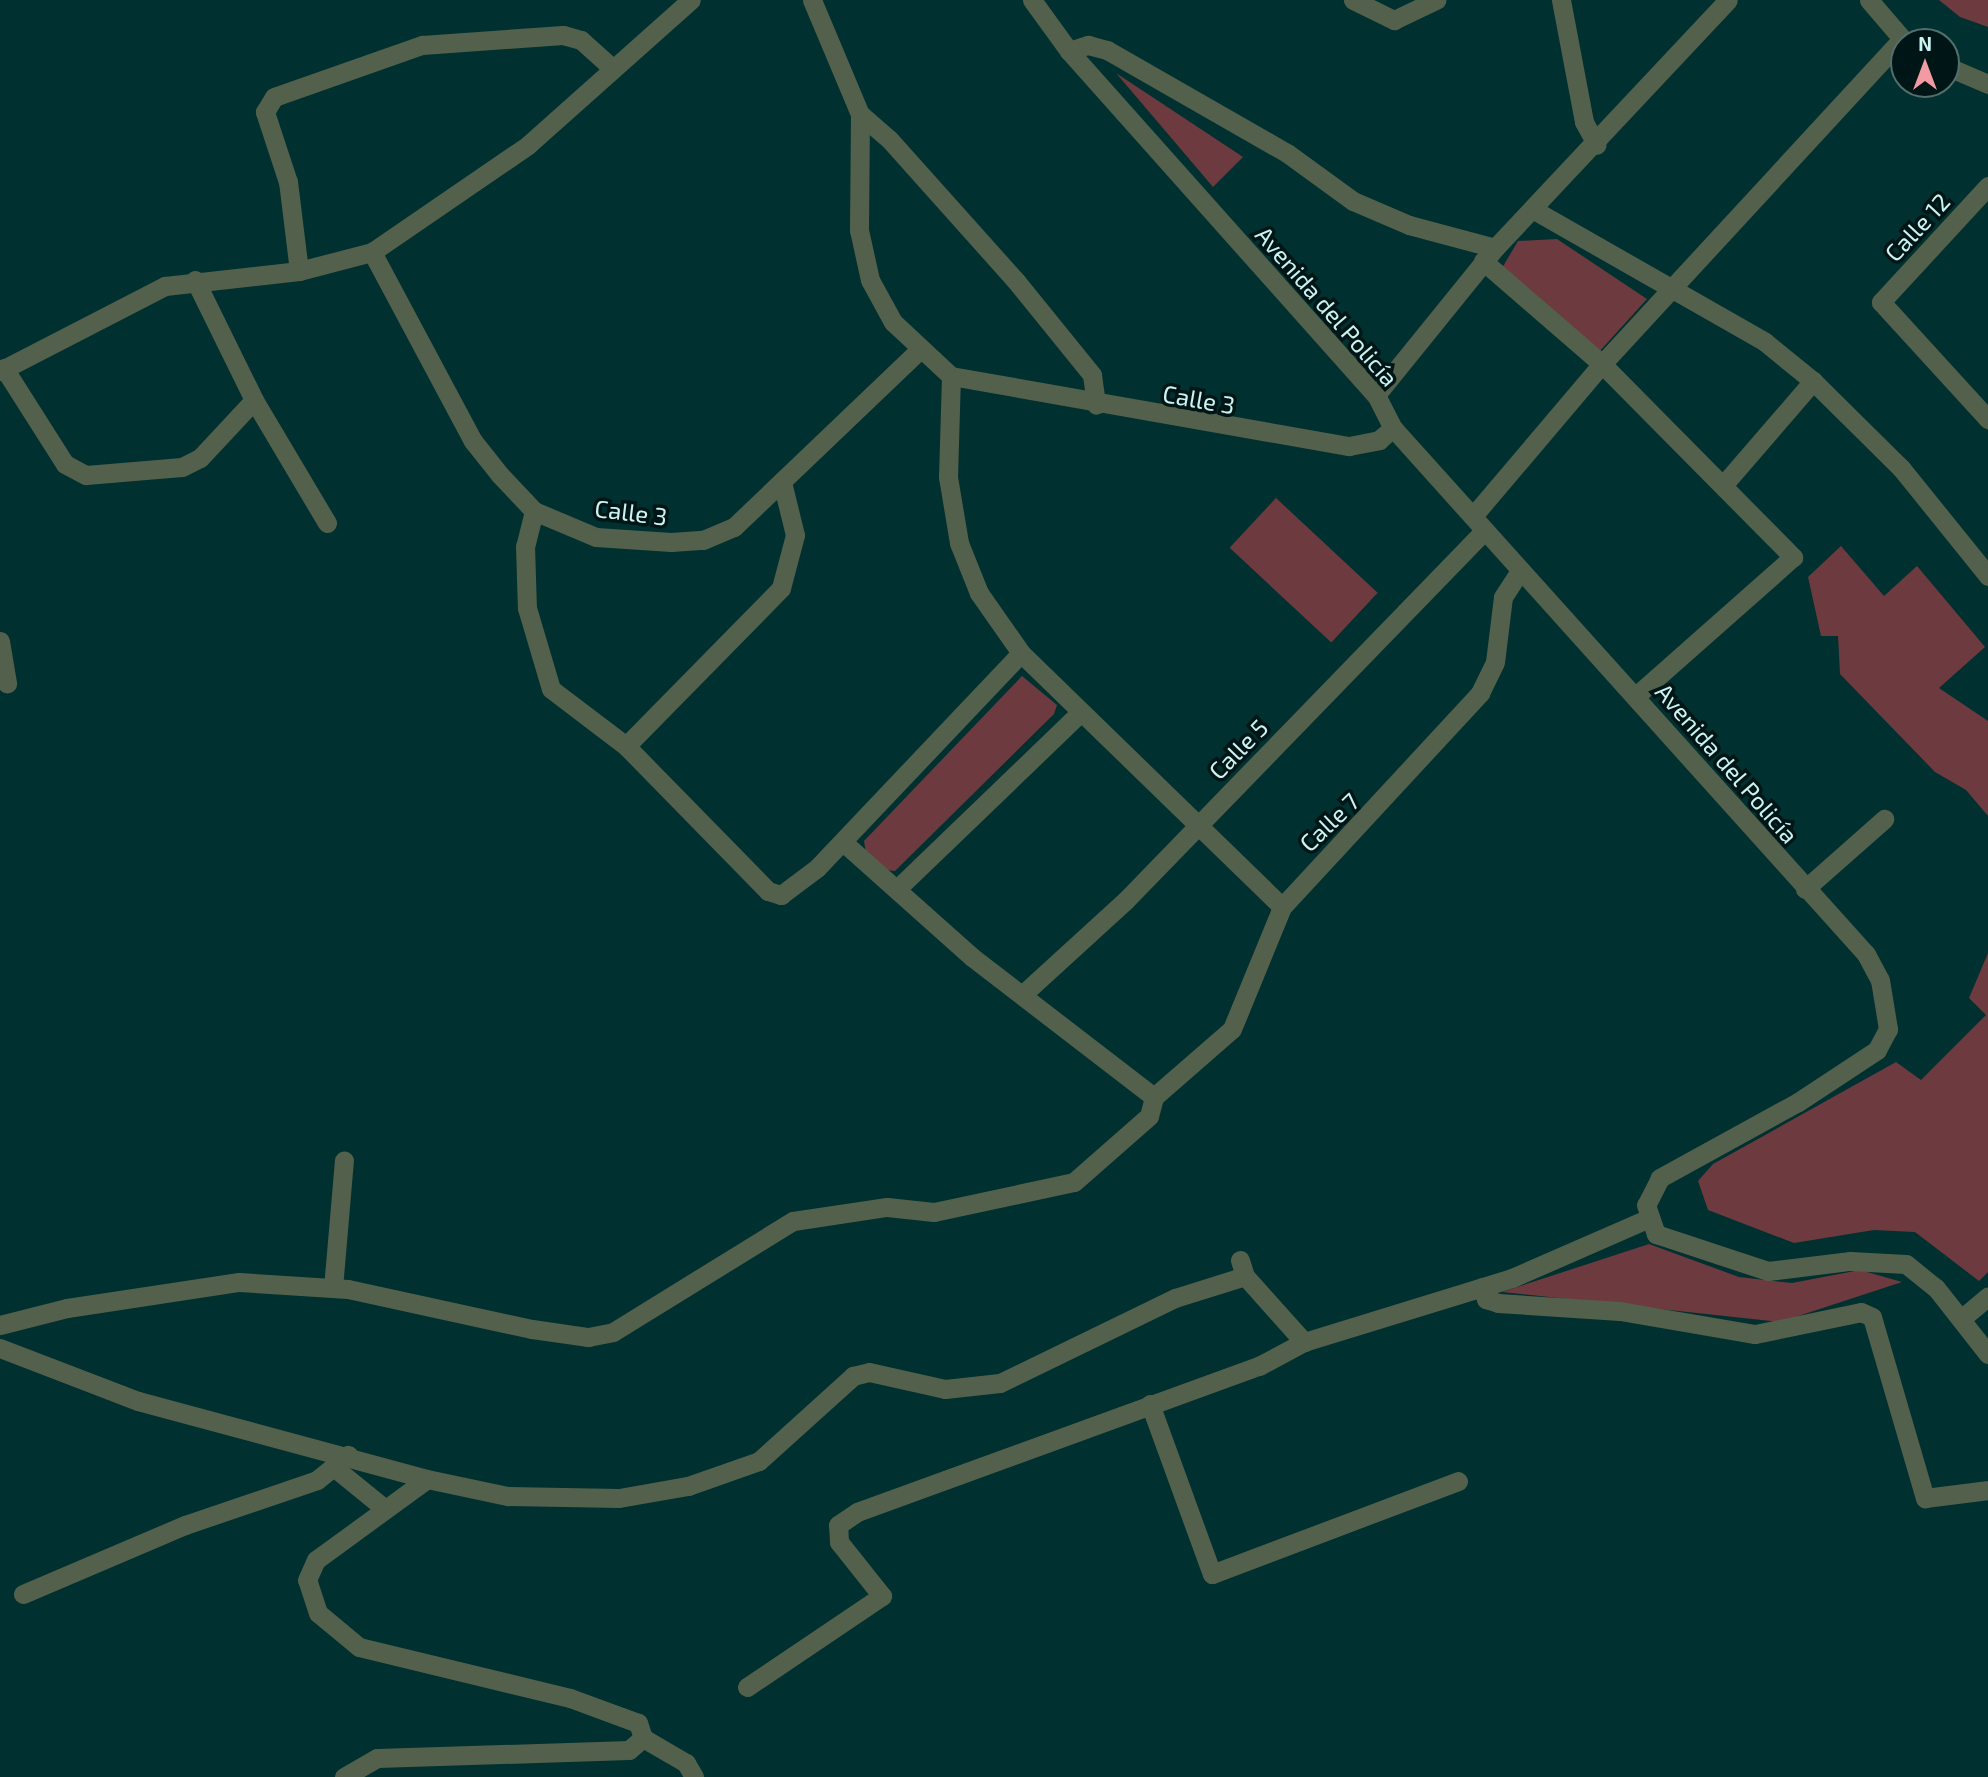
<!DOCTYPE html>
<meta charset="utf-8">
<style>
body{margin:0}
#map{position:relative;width:1988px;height:1777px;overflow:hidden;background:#003030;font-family:"Exo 2",sans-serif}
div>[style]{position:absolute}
.green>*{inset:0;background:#6d3a3f;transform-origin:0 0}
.minor>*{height:19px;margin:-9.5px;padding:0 9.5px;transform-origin:9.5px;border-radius:9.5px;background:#53604c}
span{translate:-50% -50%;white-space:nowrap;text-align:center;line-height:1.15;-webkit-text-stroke:7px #001616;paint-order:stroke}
.street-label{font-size:24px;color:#cdf4f3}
.north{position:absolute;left:1890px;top:28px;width:70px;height:70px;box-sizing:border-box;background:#001616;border:2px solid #526f6e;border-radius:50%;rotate:0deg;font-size:19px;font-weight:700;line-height:28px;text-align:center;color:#cdf4f3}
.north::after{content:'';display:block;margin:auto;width:24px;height:32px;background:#f49aa2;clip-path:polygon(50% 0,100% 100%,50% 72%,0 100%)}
</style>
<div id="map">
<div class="green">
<div style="clip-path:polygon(1939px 0,1988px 0,1988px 27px,1960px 17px)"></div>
<div style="clip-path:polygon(1116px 73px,1243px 157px,1213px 187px)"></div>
<div style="clip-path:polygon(1557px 239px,1647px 299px,1598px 353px,1502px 268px,1518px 241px)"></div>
<div style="left:1276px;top:498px;width:139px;height:68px;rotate:43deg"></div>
<div style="clip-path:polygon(1841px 546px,1884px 596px,1917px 566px,1985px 647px,1939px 688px,1988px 721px,1988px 816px,1966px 790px,1935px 772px,1840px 674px,1838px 636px,1821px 636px,1808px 577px)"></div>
<div style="clip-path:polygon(1022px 676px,1057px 705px,1054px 714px,895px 871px,886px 870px,866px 853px,864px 841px)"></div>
<div style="clip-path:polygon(1988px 953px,1988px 1272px,1979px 1281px,1915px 1232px,1874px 1230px,1794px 1243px,1708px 1210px,1698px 1181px,1713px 1164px,1896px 1062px,1921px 1080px,1986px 1015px,1969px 998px)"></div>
<div style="clip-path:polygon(1649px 1244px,1739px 1277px,1792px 1283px,1860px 1270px,1902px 1282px,1780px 1322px,1502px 1292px)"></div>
</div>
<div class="minor">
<div style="left:812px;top:0;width:124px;rotate:67.2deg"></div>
<div style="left:860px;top:114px;width:38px;rotate:41deg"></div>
<div style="left:889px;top:139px;width:191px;rotate:48.2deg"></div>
<div style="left:1016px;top:281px;width:121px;rotate:51deg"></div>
<div style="left:1092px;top:375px;width:30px;rotate:82deg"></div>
<div style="left:1032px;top:0;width:63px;rotate:54deg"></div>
<div style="left:1069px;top:51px;width:461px;rotate:48.3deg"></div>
<div style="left:1376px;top:395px;width:37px;rotate:63deg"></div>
<div style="left:1393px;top:428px;width:707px;rotate:48.04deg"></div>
<div style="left:1866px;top:954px;width:30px;rotate:62deg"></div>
<div style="left:1880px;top:980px;width:50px;rotate:80.7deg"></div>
<div style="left:1888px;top:1029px;width:24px;rotate:118deg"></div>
<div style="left:1877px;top:1050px;width:95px;rotate:146.6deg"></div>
<div style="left:1798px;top:1102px;width:158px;rotate:151.2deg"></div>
<div style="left:1660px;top:1178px;width:30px;rotate:117deg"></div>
<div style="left:1646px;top:1205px;width:31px;rotate:71deg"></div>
<div style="left:1656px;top:1234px;width:118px;rotate:18.3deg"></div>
<div style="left:1768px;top:1271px;width:83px;rotate:-7deg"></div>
<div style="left:1850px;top:1261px;width:56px;rotate:3.1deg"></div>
<div style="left:1906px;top:1264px;width:38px;rotate:39deg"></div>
<div style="left:1936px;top:1288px;width:84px;rotate:51.8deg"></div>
<div style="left:1353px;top:0;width:46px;rotate:26deg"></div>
<div style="left:1394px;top:20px;width:47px;rotate:-25.5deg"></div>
<div style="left:1561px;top:0;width:124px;rotate:79.3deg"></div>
<div style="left:1584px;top:122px;width:26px;rotate:61deg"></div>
<div style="left:1869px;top:0;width:55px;rotate:49.4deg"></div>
<div style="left:1069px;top:51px;width:20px;rotate:-18deg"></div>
<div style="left:1088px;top:45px;width:20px;rotate:15deg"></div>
<div style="left:1107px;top:50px;width:207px;rotate:29.8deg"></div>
<div style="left:1287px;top:153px;width:82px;rotate:36deg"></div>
<div style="left:1353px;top:201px;width:61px;rotate:23.2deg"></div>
<div style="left:1409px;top:225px;width:89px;rotate:15deg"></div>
<div style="left:1946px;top:66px;width:46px;rotate:23.2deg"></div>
<div style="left:860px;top:114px;width:116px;rotate:90.5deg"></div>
<div style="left:859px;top:230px;width:51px;rotate:77.6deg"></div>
<div style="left:870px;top:280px;width:48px;rotate:61.3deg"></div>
<div style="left:893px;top:322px;width:79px;rotate:43deg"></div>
<div style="left:951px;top:376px;width:404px;rotate:10deg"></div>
<div style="left:1349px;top:446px;width:31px;rotate:-11deg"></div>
<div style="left:1379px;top:440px;width:18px;rotate:-41deg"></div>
<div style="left:1988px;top:186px;width:158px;rotate:132.7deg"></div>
<div style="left:1881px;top:302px;width:159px;rotate:47.6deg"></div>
<div style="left:1534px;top:210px;width:266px;rotate:29.7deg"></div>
<div style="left:1765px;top:342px;width:62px;rotate:39.1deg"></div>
<div style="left:1813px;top:381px;width:124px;rotate:44.7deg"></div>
<div style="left:1901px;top:468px;width:139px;rotate:51.1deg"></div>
<div style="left:372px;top:252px;width:214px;rotate:61.9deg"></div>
<div style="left:473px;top:441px;width:43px;rotate:51.5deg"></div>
<div style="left:500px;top:475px;width:50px;rotate:46.6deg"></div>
<div style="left:534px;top:511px;width:67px;rotate:22.8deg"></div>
<div style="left:596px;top:537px;width:75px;rotate:3.8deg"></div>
<div style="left:671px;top:542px;width:32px;rotate:-4deg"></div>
<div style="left:703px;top:540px;width:34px;rotate:-23deg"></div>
<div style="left:734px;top:527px;width:255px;rotate:-43.7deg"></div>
<div style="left:1483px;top:261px;width:157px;rotate:40.9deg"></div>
<div style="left:1602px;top:364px;width:272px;rotate:45.3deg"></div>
<div style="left:1793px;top:557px;width:210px;rotate:138.5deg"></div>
<div style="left:299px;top:271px;width:90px;rotate:-97deg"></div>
<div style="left:288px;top:182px;width:74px;rotate:-108.2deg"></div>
<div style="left:265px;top:112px;width:17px;rotate:-59deg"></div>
<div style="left:274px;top:97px;width:157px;rotate:-19.4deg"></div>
<div style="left:422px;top:45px;width:141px;rotate:-4.1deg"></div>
<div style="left:563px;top:35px;width:19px;rotate:16deg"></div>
<div style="left:581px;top:40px;width:40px;rotate:42deg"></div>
<div style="left:195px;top:280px;width:134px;rotate:63.8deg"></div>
<div style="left:254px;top:400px;width:143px;rotate:59.3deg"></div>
<div style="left:4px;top:368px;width:114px;rotate:57.6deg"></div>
<div style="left:65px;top:464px;width:24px;rotate:28deg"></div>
<div style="left:86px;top:475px;width:96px;rotate:-4.8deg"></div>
<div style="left:182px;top:467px;width:20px;rotate:-27deg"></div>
<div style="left:200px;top:458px;width:79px;rotate:-47deg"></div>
<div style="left:0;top:371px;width:186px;rotate:-27.3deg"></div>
<div style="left:165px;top:286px;width:135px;rotate:-6.4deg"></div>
<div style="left:299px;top:271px;width:75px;rotate:-14.6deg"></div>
<div style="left:372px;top:252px;width:189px;rotate:-34.4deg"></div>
<div style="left:528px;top:145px;width:218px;rotate:-41.7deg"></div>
<div style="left:951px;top:376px;width:101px;rotate:91.7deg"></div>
<div style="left:948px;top:477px;width:67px;rotate:80.5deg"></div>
<div style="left:959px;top:543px;width:54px;rotate:68.2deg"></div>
<div style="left:979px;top:593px;width:73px;rotate:55deg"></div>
<div style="left:1021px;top:653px;width:364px;rotate:44.2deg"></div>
<div style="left:1376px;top:395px;width:189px;rotate:-51deg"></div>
<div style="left:1495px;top:248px;width:340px;rotate:-46.8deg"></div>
<div style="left:1725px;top:483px;width:135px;rotate:-49.2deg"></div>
<div style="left:534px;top:511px;width:36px;rotate:104deg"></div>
<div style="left:525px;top:546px;width:62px;rotate:88.2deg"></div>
<div style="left:527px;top:608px;width:84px;rotate:73.5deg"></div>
<div style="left:551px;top:689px;width:94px;rotate:37.2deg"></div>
<div style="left:626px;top:746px;width:203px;rotate:45.6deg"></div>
<div style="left:768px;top:891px;width:14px;rotate:17deg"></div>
<div style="left:781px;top:895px;width:45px;rotate:-36.9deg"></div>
<div style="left:817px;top:868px;width:296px;rotate:-46.5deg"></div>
<div style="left:1473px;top:516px;width:199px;rotate:-49.7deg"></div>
<div style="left:1602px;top:364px;width:441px;rotate:-47.3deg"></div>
<div style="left:0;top:641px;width:43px;rotate:80.5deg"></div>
<div style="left:626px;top:746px;width:221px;rotate:-45.5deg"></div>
<div style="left:781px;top:588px;width:55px;rotate:-75.2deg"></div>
<div style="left:795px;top:535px;width:55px;rotate:-103.8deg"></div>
<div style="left:843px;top:842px;width:173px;rotate:41.7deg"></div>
<div style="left:972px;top:957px;width:230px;rotate:37.6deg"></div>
<div style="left:899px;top:887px;width:251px;rotate:-43.9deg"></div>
<div style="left:1805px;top:889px;width:106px;rotate:-41.5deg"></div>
<div style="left:1022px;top:995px;width:139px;rotate:-42.4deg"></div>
<div style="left:1125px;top:901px;width:516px;rotate:-45.86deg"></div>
<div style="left:1154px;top:1097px;width:103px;rotate:-41.1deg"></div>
<div style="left:1232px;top:1029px;width:132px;rotate:-67.7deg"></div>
<div style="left:1282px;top:907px;width:292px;rotate:-47.2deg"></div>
<div style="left:1480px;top:693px;width:34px;rotate:-64deg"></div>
<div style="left:1495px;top:662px;width:65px;rotate:-83deg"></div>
<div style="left:1503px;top:597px;width:30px;rotate:-57deg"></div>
<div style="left:1240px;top:1260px;width:17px;rotate:73deg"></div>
<div style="left:1245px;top:1276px;width:89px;rotate:48.2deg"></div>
<div style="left:1482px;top:1287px;width:13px;rotate:72deg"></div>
<div style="left:1486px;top:1299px;width:13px;rotate:18deg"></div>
<div style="left:1498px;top:1303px;width:122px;rotate:3.8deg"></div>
<div style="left:1620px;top:1311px;width:137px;rotate:9.7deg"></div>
<div style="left:1755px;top:1334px;width:108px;rotate:-11.7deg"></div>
<div style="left:1861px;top:1312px;width:12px;rotate:24deg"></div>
<div style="left:1872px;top:1317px;width:189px;rotate:73.7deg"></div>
<div style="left:1925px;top:1498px;width:64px;rotate:-7.2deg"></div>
<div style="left:333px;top:1288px;width:128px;rotate:-85.1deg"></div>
<div style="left:1961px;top:1319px;width:35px;rotate:-40deg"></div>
<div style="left:0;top:1325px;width:69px;rotate:-14.2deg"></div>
<div style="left:67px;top:1308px;width:174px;rotate:-8.6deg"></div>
<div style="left:239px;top:1282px;width:109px;rotate:3.7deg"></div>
<div style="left:348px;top:1289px;width:188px;rotate:12.3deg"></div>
<div style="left:532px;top:1329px;width:57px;rotate:8.1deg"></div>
<div style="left:588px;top:1337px;width:25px;rotate:-11deg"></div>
<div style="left:613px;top:1332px;width:211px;rotate:-31.7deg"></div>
<div style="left:793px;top:1221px;width:95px;rotate:-8.5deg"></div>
<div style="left:887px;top:1207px;width:47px;rotate:6.1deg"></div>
<div style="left:934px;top:1212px;width:143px;rotate:-12.1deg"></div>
<div style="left:1074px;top:1182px;width:100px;rotate:-41.3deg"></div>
<div style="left:1149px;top:1116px;width:20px;rotate:-75deg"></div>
<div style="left:0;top:1348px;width:148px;rotate:21deg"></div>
<div style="left:138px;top:1401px;width:299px;rotate:15.1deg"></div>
<div style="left:427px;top:1479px;width:83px;rotate:11.9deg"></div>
<div style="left:508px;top:1496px;width:111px;rotate:1deg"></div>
<div style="left:619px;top:1498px;width:70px;rotate:-9.9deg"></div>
<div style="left:688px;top:1486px;width:75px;rotate:-19.4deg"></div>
<div style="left:759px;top:1461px;width:127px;rotate:-42.1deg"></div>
<div style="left:853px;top:1376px;width:16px;rotate:-14deg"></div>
<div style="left:869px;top:1372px;width:78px;rotate:12.6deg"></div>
<div style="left:945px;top:1389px;width:55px;rotate:-6.2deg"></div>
<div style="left:1000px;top:1383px;width:195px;rotate:-25.9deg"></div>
<div style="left:1175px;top:1298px;width:73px;rotate:-17.4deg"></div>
<div style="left:1150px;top:1404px;width:181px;rotate:70deg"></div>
<div style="left:1212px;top:1574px;width:263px;rotate:-20.7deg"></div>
<div style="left:336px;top:1469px;width:62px;rotate:39.1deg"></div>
<div style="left:23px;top:1594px;width:176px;rotate:-23.1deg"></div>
<div style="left:185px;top:1525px;width:139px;rotate:-18.8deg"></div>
<div style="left:317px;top:1480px;width:40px;rotate:-39deg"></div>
<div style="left:747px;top:1687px;width:163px;rotate:-34deg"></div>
<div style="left:882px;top:1596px;width:69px;rotate:-128.5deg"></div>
<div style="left:839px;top:1542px;width:17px;rotate:-93deg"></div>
<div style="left:838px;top:1525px;width:23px;rotate:-34deg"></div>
<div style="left:857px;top:1512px;width:428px;rotate:-20deg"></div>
<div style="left:1259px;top:1366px;width:51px;rotate:-28.1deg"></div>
<div style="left:1304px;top:1342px;width:218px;rotate:-17.1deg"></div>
<div style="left:1512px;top:1278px;width:147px;rotate:-23.6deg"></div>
<div style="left:643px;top:1738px;width:50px;rotate:30.2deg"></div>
<div style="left:686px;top:1763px;width:16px;rotate:60deg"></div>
<div style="left:344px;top:1777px;width:38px;rotate:-30deg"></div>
<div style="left:377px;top:1758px;width:252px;rotate:-1.8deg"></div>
<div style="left:629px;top:1750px;width:18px;rotate:-41deg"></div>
<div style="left:643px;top:1738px;width:16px;rotate:-108deg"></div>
<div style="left:638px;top:1723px;width:72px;rotate:-159.8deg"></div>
<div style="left:570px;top:1698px;width:217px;rotate:-166.4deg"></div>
<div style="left:359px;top:1647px;width:53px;rotate:-140.3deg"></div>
<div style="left:318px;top:1613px;width:35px;rotate:-108deg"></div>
<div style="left:307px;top:1580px;width:22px;rotate:-66deg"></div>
<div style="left:316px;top:1560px;width:137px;rotate:-36.1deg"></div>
</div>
<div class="street-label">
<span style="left:1917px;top:227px;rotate:-47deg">Calle 12</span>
<span style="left:1327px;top:306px;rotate:49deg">Avenida del Policía</span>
<span style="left:1199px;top:399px;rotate:10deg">Calle 3</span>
<span style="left:631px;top:512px;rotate:7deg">Calle 3</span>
<span style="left:1238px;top:749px;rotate:-46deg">Calle 5</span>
<span style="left:1727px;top:763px;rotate:49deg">Avenida del Policía</span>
<span style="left:1329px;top:822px;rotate:-44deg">Calle 7</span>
</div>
<div class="north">N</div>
</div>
